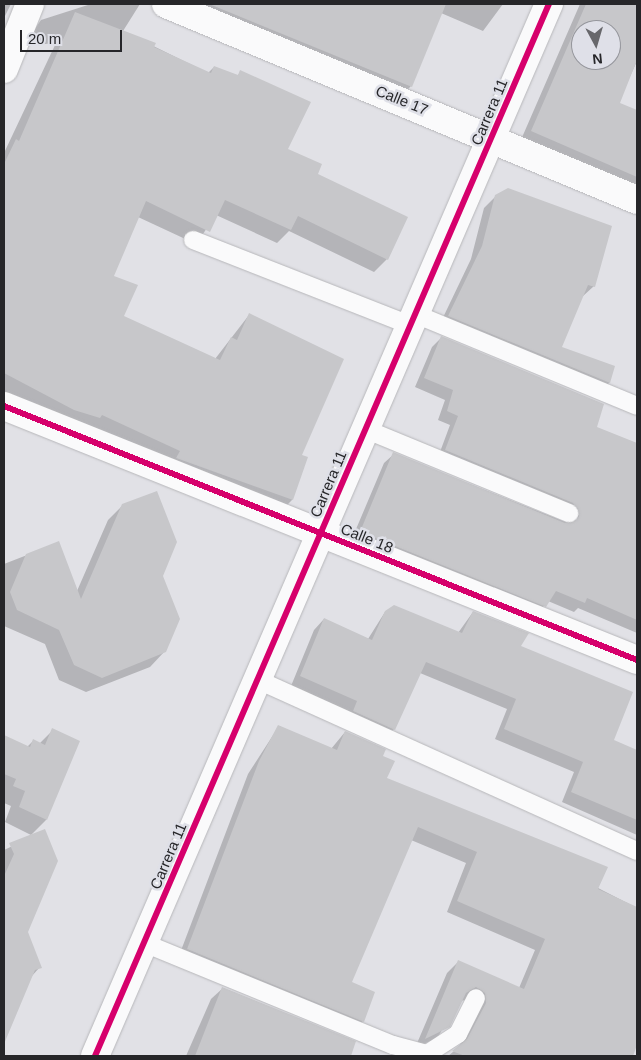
<!DOCTYPE html>
<style>
body{margin:0}
#map{position:relative;width:641px;height:1060px;overflow:hidden;background:#e1e1e6;font-family:Helvetica,sans-serif}
div>[style]{position:absolute}
.shadow>*{inset:0;background:#0003}
.building>*{inset:0;background:#c7c7ca}
.roads{filter:drop-shadow(0 0 1px #b7b7ba) drop-shadow(0 0 1px #b7b7ba)}
.service>*{height:18px;margin:-9px;padding:0 9px;transform-origin:9px;border-radius:9px;background:#fafafb}
.minor>*{height:28px;margin:-14px;padding:0 14px;transform-origin:14px;border-radius:14px;background:#fafafb}
.tertiary>*{height:28px;margin:-14px;padding:0 14px;transform-origin:14px;border-radius:14px;background:#fafafb}
.cycleway>*{height:6px;margin:-3px;padding:0 3px;transform-origin:3px;border-radius:3px;background:#d6006c}
span{translate:-50% -50%;white-space:nowrap;text-align:center;line-height:1.15;-webkit-text-stroke:5px #dfe0e8;paint-order:stroke}
.street-label{font-size:15px;color:#262629}
.frame{position:absolute;inset:0;border:5px solid #262629;pointer-events:none}
.north{position:absolute;left:571px;top:20px;width:50px;height:50px;box-sizing:border-box;background:#dfe0e8;border:1px solid #95969c;border-radius:50%;rotate:174deg;font-size:14px;font-weight:700;line-height:20px;text-align:center;color:#262629}
.north::after{content:'';display:block;margin:auto;width:18px;height:22px;background:#67676b;clip-path:polygon(50% 0,100% 100%,50% 72%,0 100%)}
.scale{position:absolute;left:20px;top:30px;width:102px;height:22px;box-sizing:border-box;border:2px solid #262629;border-top:0;padding-left:6px;font-size:15px;line-height:18px;white-space:nowrap;color:#262629;-webkit-text-stroke:4px #dfe0e8;paint-order:stroke}
</style>
<div id="map">
<div class="shadow">
<div style="clip-path:polygon(4px 4px,11px 4px,4px 18px)"></div>
<div style="clip-path:polygon(91px 4px,140px 4px,123px 31px,208px 73px,214px 67px,237px 76px,241px 72px,287px 150px,316px 174px,387px 259px,374px 272px,289px 231px,277px 243px,216px 215px,196px 244px,138px 217px,112px 277px,122px 316px,215px 359px,249px 315px,300px 456px,292px 500px,279px 513px,4px 392px,4px 153px,56px 43px,23px 46px,41px 20px)"></div>
<div style="clip-path:polygon(163px 4px,503px 4px,483px 31px,441px 13px,411px 86px,398px 99px)"></div>
<div style="clip-path:polygon(evenodd,580px 4px,637px 4px,637px 61px,618px 103px,637px 112px,637px 195px,520px 142px,580px 4px,581px 30px,611px 30px,611px 60px,581px 60px,581px 30px)"></div>
<div style="clip-path:polygon(496px 196px,594px 286px,582px 297px,560px 348px,613px 367px,609px 383px,597px 394px,438px 328px,471px 259px,484px 208px)"></div>
<div style="clip-path:polygon(441px 338px,595px 428px,637px 444px,637px 633px,578px 608px,574px 612px,548px 601px,536px 615px,351px 541px,384px 463px,394px 454px,568px 523px,564px 512px,437px 460px,450px 425px,438px 420px,445px 400px,415px 387px,432px 347px)"></div>
<div style="clip-path:polygon(123px 505px,162px 576px,165px 651px,150px 667px,86px 692px,59px 680px,45px 644px,4px 626px,4px 564px,58px 543px,77px 591px,108px 520px)"></div>
<div style="clip-path:polygon(385px 612px,458px 633px,473px 612px,519px 646px,613px 741px,637px 751px,637px 835px,562px 802px,574px 772px,495px 739px,507px 709px,420px 673px,394px 729px,384px 739px,344px 721px,348px 711px,291px 686px,314px 630px,324px 619px,368px 639px)"></div>
<div style="clip-path:polygon(279px 726px,331px 749px,345px 732px,381px 756px,386px 779px,637px 908px,637px 1020px,623px 1056px,448px 1056px,459px 1047px,475px 1015px,469px 999px,461px 1001px,437px 1038px,415px 1048px,447px 973px,458px 962px,519px 988px,535px 950px,447px 912px,466px 863px,411px 840px,350px 983px,363px 1021px,352px 1032px,177px 961px,248px 774px)"></div>
<div style="clip-path:polygon(53px 730px,78px 742px,46px 820px,31px 835px,5px 822px,11px 806px,4px 803px,4px 736px,27px 747px,33px 741px,39px 744px)"></div>
<div style="clip-path:polygon(45px 831px,26px 932px,40px 967px,31px 977px,4px 1033px,4px 850px)"></div>
<div style="clip-path:polygon(223px 988px,355px 1042px,350px 1056px,186px 1056px,211px 999px)"></div>
</div>
<div class="building">
<div style="clip-path:polygon(209px 4px,446px 4px,412px 87px)"></div>
<div style="clip-path:polygon(evenodd,586px 4px,637px 4px,637px 60px,620px 103px,637px 110px,637px 177px,531px 131px,586px 4px,581px 30px,611px 30px,611px 60px,581px 60px,581px 30px)"></div>
<div style="clip-path:polygon(75px 12px,156px 43px,154px 47px,211px 73px,214px 66px,238px 75px,240px 70px,311px 102px,288px 149px,322px 164px,318px 174px,408px 217px,388px 260px,298px 216px,291px 230px,225px 200px,210px 232px,146px 201px,114px 276px,138px 285px,124px 316px,220px 360px,231px 337px,237px 340px,249px 313px,344px 359px,302px 455px,308px 457px,293px 500px,176px 458px,180px 451px,102px 415px,100px 418px,74px 410px,4px 373px,4px 164px,16px 139px,19px 141px)"></div>
<div style="clip-path:polygon(508px 188px,612px 226px,595px 287px,588px 285px,562px 347px,615px 366px,610px 383px,448px 316px,482px 246px,495px 195px)"></div>
<div style="clip-path:polygon(441px 336px,604px 404px,597px 427px,637px 443px,637px 620px,587px 598px,585px 603px,556px 591px,546px 607px,360px 532px,393px 452px,565px 523px,579px 517px,573px 503px,445px 450px,458px 416px,447px 411px,453px 390px,424px 378px)"></div>
<div style="clip-path:polygon(157px 491px,177px 542px,163px 576px,180px 619px,166px 652px,102px 678px,74px 665px,59px 630px,17px 610px,10px 592px,26px 554px,59px 541px,81px 599px,122px 504px)"></div>
<div style="clip-path:polygon(394px 605px,462px 633px,473px 611px,529px 633px,521px 646px,633px 692px,614px 740px,637px 750px,637px 820px,571px 792px,583px 762px,504px 729px,516px 699px,426px 662px,395px 730px,353px 711px,357px 701px,300px 676px,324px 618px,372px 640px,385px 611px)"></div>
<div style="clip-path:polygon(278px 725px,337px 750px,345px 731px,386px 749px,383px 756px,395px 761px,387px 778px,608px 867px,598px 889px,637px 907px,637px 1045px,633px 1056px,465px 1056px,452px 1051px,467px 1039px,486px 1003px,485px 993px,476px 987px,466px 993px,450px 1027px,425px 1039px,458px 960px,524px 989px,545px 939px,457px 901px,477px 852px,418px 827px,352px 982px,375px 992px,364px 1022px,187px 949px,259px 761px)"></div>
<div style="clip-path:polygon(52px 728px,80px 741px,47px 820px,19px 807px,25px 791px,13px 786px,16px 779px,4px 774px,4px 735px,30px 747px,33px 739px,45px 745px)"></div>
<div style="clip-path:polygon(45px 829px,58px 861px,28px 932px,42px 968px,35px 970px,4px 1044px,4px 876px,14px 854px,9px 843px)"></div>
<div style="clip-path:polygon(222px 987px,356px 1041px,351px 1056px,195px 1056px)"></div>
</div>
<div class="roads">
<div class="service">
<div style="left:193px;top:240px;width:233px;rotate:21.4deg"></div>
<div style="left:415px;top:314px;width:240px;rotate:22.5deg"></div>
<div style="left:365px;top:429px;width:221px;rotate:22.4deg"></div>
<div style="left:258px;top:680px;width:416px;rotate:24.3deg"></div>
<div style="left:144px;top:943px;width:269px;rotate:22.3deg"></div>
<div style="left:393px;top:1045px;width:35px;rotate:15deg"></div>
<div style="left:427px;top:1054px;width:37px;rotate:-33deg"></div>
<div style="left:458px;top:1034px;width:40px;rotate:-63.4deg"></div>
</div>
<div class="minor">
<div style="left:166px;top:4px;width:510px;rotate:22.59deg"></div>
<div style="left:4px;top:69px;width:70px;rotate:-68.2deg"></div>
<div style="left:4px;top:406px;width:682px;rotate:21.86deg"></div>
</div>
<div class="tertiary">
<div style="left:95px;top:1056px;width:1146px;rotate:-66.66deg"></div>
</div>
</div>
<div class="cycleway">
<div style="left:4px;top:406px;width:682px;rotate:21.86deg"></div>
<div style="left:95px;top:1056px;width:1146px;rotate:-66.66deg"></div>
</div>
<div class="street-label">
<span style="left:402px;top:100px;rotate:22deg">Calle 17</span>
<span style="left:489px;top:112px;rotate:-67deg">Carrera 11</span>
<span style="left:328px;top:484px;rotate:-67deg">Carrera 11</span>
<span style="left:367px;top:538px;rotate:22deg">Calle 18</span>
<span style="left:168px;top:856px;rotate:-67deg">Carrera 11</span>
</div>
<div class="frame"></div>
<div class="north">N</div>
<div class="scale">20 m</div>
</div>
